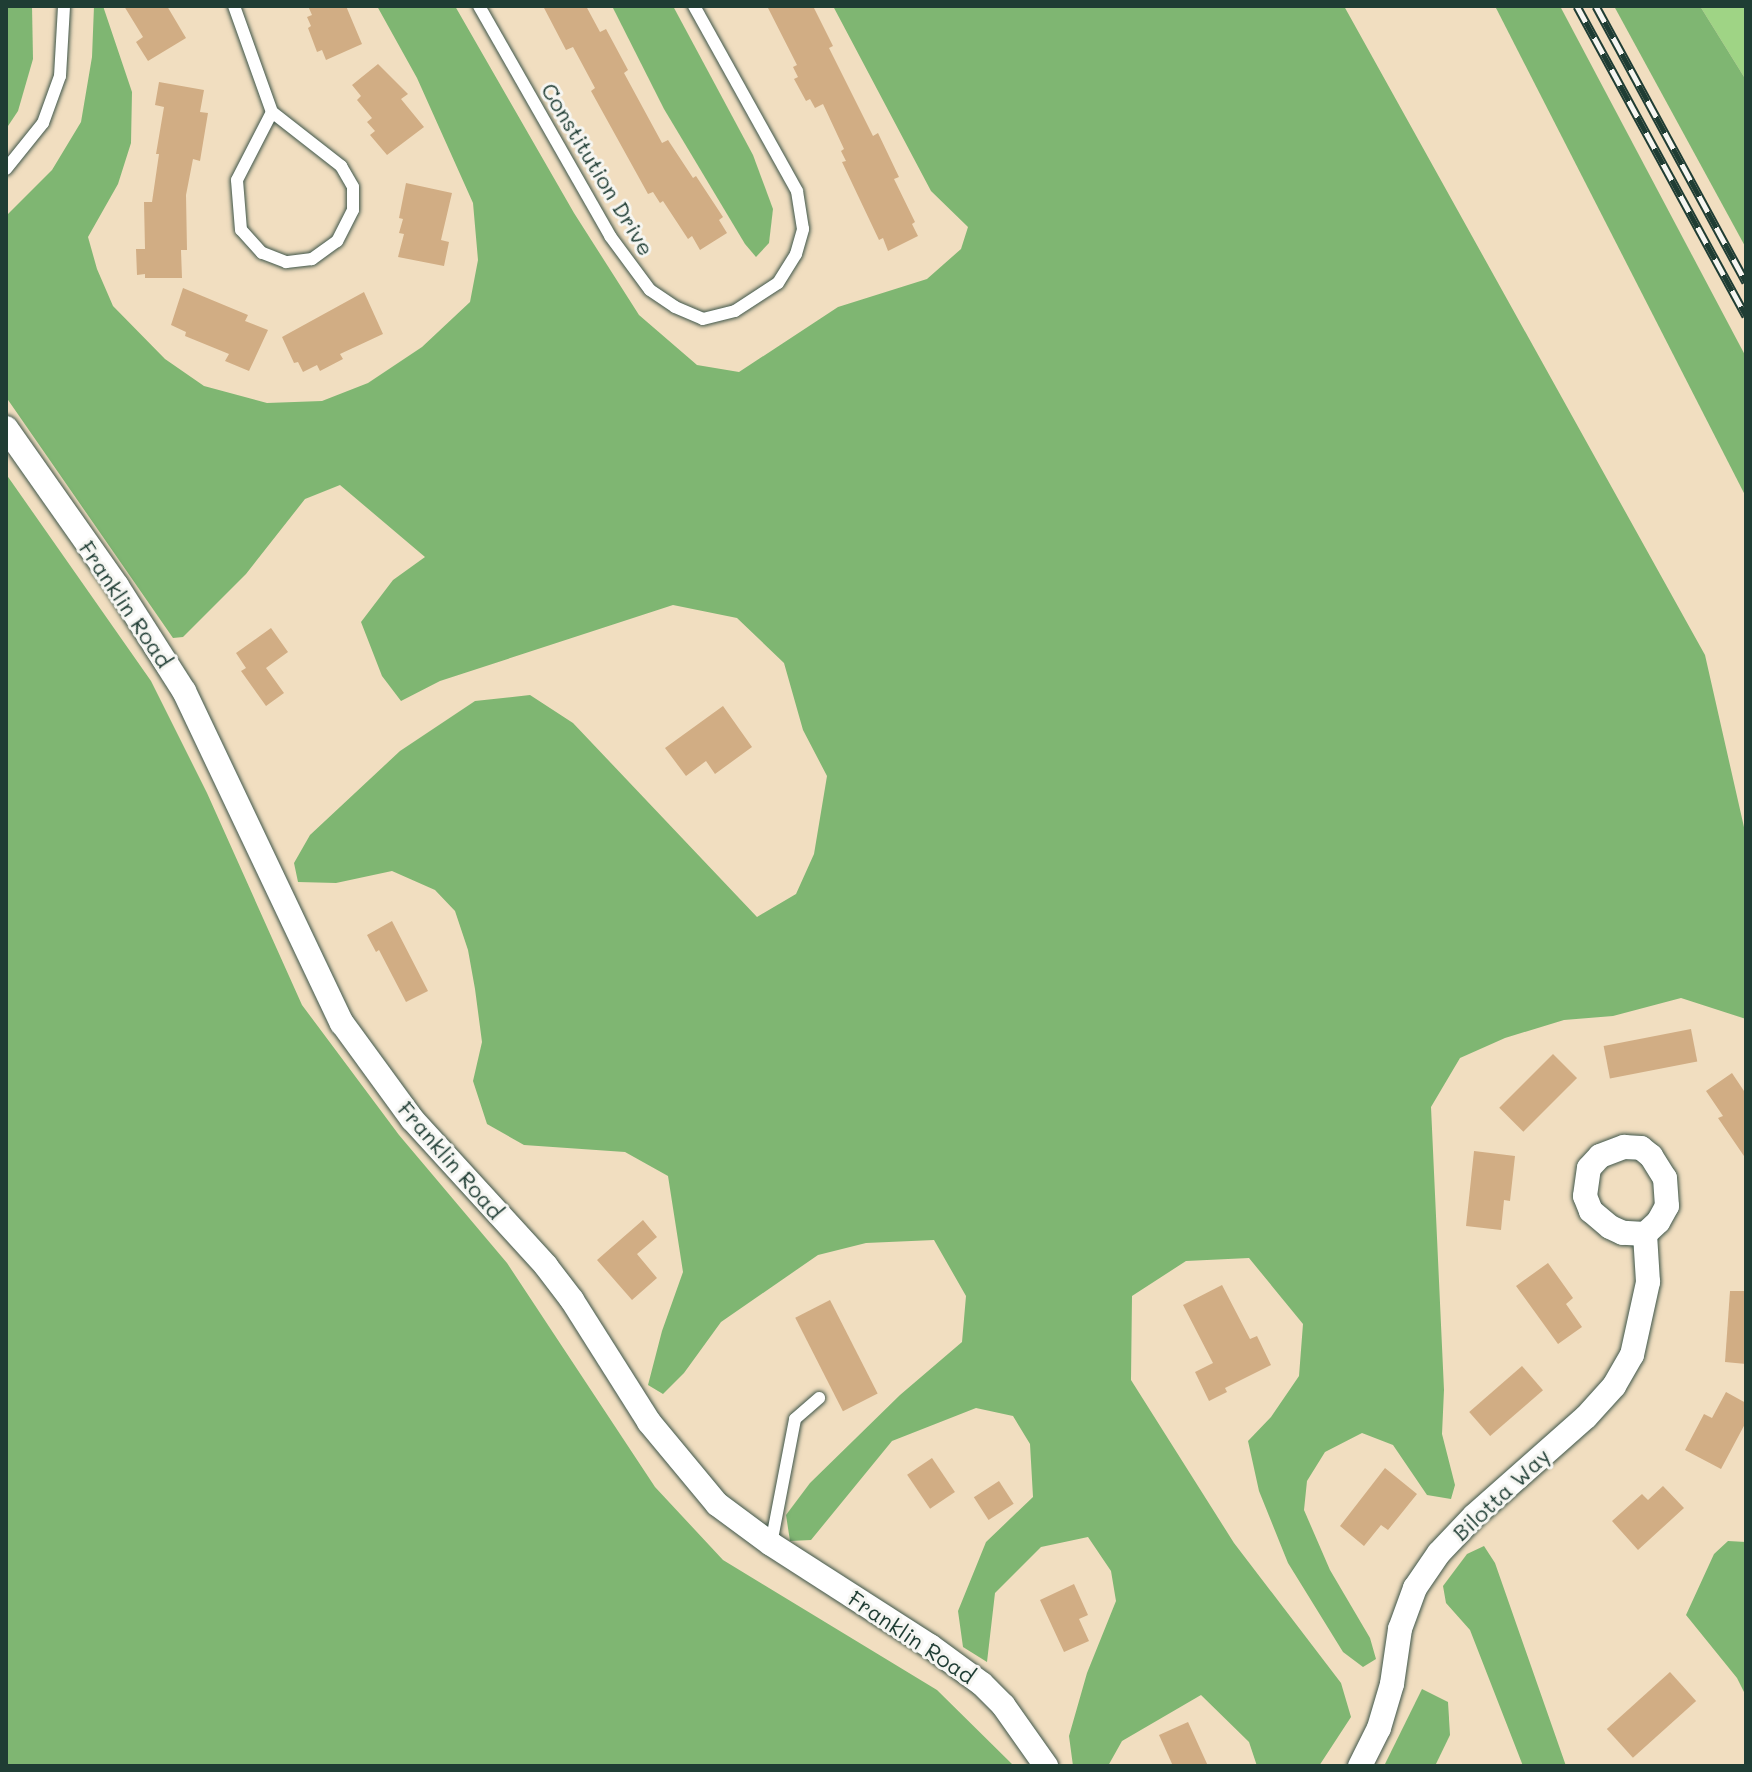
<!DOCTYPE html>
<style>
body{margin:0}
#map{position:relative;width:1752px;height:1772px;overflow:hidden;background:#f1dec0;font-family:Mali,sans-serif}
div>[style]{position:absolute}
.green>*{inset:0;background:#9fd485}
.forest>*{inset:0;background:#7fb672}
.building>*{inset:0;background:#d1ad84;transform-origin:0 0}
.roads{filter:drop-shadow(0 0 2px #3e5549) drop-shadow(0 0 2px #3e5549)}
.lane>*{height:12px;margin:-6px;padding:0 6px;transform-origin:6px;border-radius:6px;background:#fff}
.street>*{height:24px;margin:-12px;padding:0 12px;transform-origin:12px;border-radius:12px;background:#fff}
.rail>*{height:9px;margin-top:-4.5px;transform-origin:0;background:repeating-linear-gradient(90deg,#f6f6f2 0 18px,#1f3d34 0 36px);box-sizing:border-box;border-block:2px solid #1f3d34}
span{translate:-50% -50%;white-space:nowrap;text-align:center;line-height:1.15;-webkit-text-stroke:6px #f6f6f2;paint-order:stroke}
.street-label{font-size:22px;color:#1f3d34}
.frame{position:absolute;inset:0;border:8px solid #1f3d34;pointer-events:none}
</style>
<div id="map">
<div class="green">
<div style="clip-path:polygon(1700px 6px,1746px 6px,1746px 80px)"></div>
</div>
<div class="forest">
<div style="clip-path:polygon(6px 6px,32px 6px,33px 59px,18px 111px,6px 129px)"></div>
<div style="clip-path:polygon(94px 6px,103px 6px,132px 92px,131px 143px,118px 184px,88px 237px,97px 269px,113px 306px,165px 359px,204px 386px,267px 403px,322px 401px,368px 383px,422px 347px,470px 302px,478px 260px,473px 203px,417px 78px,377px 6px,455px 6px,574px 213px,639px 315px,697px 365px,739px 372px,838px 307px,927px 279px,961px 249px,968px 227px,931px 191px,833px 6px,1344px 6px,1705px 655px,1746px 836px,1746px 1019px,1681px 998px,1613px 1016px,1564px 1020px,1505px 1038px,1460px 1058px,1431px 1107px,1444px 1390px,1442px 1434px,1455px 1485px,1451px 1499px,1427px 1495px,1393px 1445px,1362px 1433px,1325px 1452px,1307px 1481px,1304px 1510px,1330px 1570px,1370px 1638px,1376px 1659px,1363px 1667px,1343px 1652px,1288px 1563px,1259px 1491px,1248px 1441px,1271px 1417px,1299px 1376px,1303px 1324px,1249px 1258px,1186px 1261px,1132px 1296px,1131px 1380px,1234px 1543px,1341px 1683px,1351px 1717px,1319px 1766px,1257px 1766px,1249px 1742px,1201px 1695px,1122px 1741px,1108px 1766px,1073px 1766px,1069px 1736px,1087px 1673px,1116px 1601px,1111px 1571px,1088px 1537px,1041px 1547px,995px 1593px,987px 1662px,963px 1647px,958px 1611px,986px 1542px,1033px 1497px,1030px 1444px,1013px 1416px,976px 1408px,892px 1441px,811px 1540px,790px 1541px,786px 1515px,810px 1483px,900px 1395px,962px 1342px,966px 1296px,934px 1240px,866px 1243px,818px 1255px,721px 1322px,684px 1373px,663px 1394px,648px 1385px,662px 1331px,683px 1272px,668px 1176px,625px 1152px,524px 1145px,487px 1124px,473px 1081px,482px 1042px,475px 989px,468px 950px,455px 911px,435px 890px,392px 871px,336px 883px,298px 882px,294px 863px,310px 835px,400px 751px,475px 701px,530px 695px,573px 723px,757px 917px,796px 894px,814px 854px,827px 776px,803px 730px,784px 663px,737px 618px,673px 605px,440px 681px,401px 701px,382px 676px,361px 622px,393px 580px,425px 557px,340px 485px,305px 499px,246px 574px,183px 637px,173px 638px,6px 397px,6px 216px,52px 170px,81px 122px,92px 57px)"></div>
<div style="clip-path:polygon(612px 6px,673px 6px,753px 155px,773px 209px,769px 243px,756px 257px,745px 244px,664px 109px)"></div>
<div style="clip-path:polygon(1495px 6px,1560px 6px,1746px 357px,1746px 497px)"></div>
<div style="clip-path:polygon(1614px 6px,1700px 6px,1746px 80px,1746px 248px)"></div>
<div style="clip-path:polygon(6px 474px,151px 681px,207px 793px,302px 1005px,399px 1135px,507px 1263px,655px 1487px,723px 1560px,937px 1690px,1014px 1766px,6px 1766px)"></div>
<div style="clip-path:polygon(1728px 1541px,1746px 1542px,1746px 1696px,1737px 1678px,1686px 1615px,1714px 1554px)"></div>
<div style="clip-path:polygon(1484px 1546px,1495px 1563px,1566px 1766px,1523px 1766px,1470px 1630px,1446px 1603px,1443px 1586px,1467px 1554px)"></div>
<div style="clip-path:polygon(1422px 1689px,1448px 1702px,1450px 1735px,1435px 1766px,1384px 1766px)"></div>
</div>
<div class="building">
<div style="clip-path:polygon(124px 6px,167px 6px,186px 38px,148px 61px,136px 42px,143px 37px)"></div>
<div style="clip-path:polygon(308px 6px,346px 6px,362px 44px,326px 60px,322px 50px,317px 52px,308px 28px,311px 26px,307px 17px,312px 15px)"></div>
<div style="clip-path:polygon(543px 6px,586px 6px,600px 32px,606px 29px,628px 70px,624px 73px,662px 143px,668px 140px,693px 178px,696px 176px,723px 217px,719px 220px,727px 233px,700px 250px,692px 236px,688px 239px,663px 201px,660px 203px,653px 192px,648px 194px,591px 91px,595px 88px,573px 47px,566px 50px)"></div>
<div style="clip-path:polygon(767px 6px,813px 6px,833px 46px,829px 48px,873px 136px,878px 133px,899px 177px,894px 179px,915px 222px,912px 224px,918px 236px,888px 251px,883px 238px,879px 240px,842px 162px,846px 161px,841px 151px,844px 149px,823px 104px,815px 108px,810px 99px,806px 101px,794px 79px,798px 77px,793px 67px,797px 65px)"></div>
<div style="clip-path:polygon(378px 64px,408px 94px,401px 99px,424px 127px,387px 155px,370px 135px,375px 131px,367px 122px,372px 118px,357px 100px,361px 96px,352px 85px)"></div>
<div style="clip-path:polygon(159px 82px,204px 90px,200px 112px,208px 113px,200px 161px,193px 159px,186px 195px,187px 250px,181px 250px,182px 278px,145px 278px,145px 274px,137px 275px,136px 249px,145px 249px,144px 202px,152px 202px,159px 154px,156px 154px,164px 107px,155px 105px)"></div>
<div style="clip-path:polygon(406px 183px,452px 193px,441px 240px,449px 242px,444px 266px,398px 257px,404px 234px,399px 233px,403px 219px,399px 218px)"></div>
<div style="clip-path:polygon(183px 288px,248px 315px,245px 321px,268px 330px,249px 371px,225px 361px,229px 354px,185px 336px,186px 332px,171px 325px)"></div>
<div style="clip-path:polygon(364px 292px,383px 334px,340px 354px,343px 359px,320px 371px,317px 365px,303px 372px,298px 362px,294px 363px,282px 337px)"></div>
<div style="clip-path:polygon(271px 628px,288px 652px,266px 668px,284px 693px,266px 706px,241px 671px,246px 668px,236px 653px)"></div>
<div style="clip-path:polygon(723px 706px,752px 747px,715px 774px,706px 761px,686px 776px,665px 748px)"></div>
<div style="clip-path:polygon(392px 921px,428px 991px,406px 1002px,379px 950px,376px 952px,367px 935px)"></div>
<div style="left:1691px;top:1029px;width:33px;height:89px;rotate:79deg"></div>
<div style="left:1553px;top:1054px;width:34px;height:76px;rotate:45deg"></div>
<div style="clip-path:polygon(1732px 1073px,1746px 1094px,1746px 1159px,1718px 1118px,1723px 1116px,1706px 1091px)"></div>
<div style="clip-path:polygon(1474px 1151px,1515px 1156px,1510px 1201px,1504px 1200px,1501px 1230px,1466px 1226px)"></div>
<div style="clip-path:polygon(643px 1220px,657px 1237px,637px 1254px,657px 1278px,632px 1300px,597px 1260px)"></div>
<div style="clip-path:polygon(1548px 1263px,1573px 1298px,1566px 1304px,1582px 1327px,1558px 1344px,1516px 1286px)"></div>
<div style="clip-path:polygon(1222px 1285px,1250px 1339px,1257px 1336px,1271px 1365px,1225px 1388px,1227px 1392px,1209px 1401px,1195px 1372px,1213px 1363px,1183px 1305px)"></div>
<div style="clip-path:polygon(1730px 1291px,1746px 1291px,1746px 1364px,1725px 1362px)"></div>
<div style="left:830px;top:1300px;width:105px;height:39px;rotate:63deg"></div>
<div style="left:1522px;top:1366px;width:32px;height:70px;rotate:49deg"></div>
<div style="clip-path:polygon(1726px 1392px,1746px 1403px,1746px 1422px,1721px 1469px,1685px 1450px,1704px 1414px,1712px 1418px)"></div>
<div style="left:932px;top:1458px;width:41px;height:30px;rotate:56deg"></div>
<div style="clip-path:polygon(1385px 1468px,1417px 1494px,1388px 1530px,1381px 1525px,1364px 1546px,1340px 1526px)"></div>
<div style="left:999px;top:1481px;width:27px;height:30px;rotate:57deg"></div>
<div style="clip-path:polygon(1663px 1486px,1684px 1508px,1638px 1550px,1612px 1521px,1642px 1494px,1648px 1500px)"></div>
<div style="clip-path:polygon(1074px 1584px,1088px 1615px,1079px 1619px,1089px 1641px,1064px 1652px,1040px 1600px)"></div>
<div style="left:1670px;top:1672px;width:39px;height:85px;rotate:48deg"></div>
<div style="clip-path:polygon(1188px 1722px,1208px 1766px,1173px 1766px,1159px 1735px)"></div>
</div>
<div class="roads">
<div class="lane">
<div style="left:234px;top:6px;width:113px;rotate:70.3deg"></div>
<div style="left:272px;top:112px;width:88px;rotate:38deg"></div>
<div style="left:341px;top:166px;width:24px;rotate:60deg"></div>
<div style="left:353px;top:187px;width:23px;rotate:90deg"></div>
<div style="left:353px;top:210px;width:35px;rotate:117deg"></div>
<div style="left:337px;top:241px;width:31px;rotate:144deg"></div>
<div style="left:312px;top:259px;width:26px;rotate:173deg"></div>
<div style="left:286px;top:262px;width:26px;rotate:-159deg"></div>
<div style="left:262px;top:253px;width:31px;rotate:-132deg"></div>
<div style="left:241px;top:230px;width:50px;rotate:-94.6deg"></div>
<div style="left:237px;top:180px;width:76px;rotate:-62.8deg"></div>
<div style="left:479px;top:6px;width:265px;rotate:60.3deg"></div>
<div style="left:610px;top:236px;width:67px;rotate:53.5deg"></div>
<div style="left:650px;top:290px;width:30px;rotate:34deg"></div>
<div style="left:675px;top:307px;width:30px;rotate:23deg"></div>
<div style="left:703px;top:319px;width:33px;rotate:-14deg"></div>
<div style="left:735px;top:311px;width:51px;rotate:-33.1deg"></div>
<div style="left:778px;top:283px;width:34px;rotate:-58deg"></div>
<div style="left:796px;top:254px;width:26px;rotate:-74deg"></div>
<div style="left:803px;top:229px;width:38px;rotate:-99deg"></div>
<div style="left:797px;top:191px;width:212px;rotate:-119.1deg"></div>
<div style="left:6px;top:169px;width:59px;rotate:-51.2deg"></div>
<div style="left:43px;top:123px;width:50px;rotate:-70.1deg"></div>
<div style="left:60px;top:76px;width:70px;rotate:-86.7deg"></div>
<div style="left:771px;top:1544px;width:127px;rotate:-79.1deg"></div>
<div style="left:795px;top:1419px;width:32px;rotate:-41deg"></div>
</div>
<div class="street">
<div style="left:6px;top:428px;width:193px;rotate:54.9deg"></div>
<div style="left:117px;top:586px;width:125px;rotate:57.5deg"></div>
<div style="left:184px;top:691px;width:368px;rotate:64.6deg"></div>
<div style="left:342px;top:1023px;width:119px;rotate:53.9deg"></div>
<div style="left:412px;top:1119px;width:199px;rotate:47.6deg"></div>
<div style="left:546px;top:1266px;width:43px;rotate:52.6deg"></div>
<div style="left:572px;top:1300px;width:144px;rotate:57.7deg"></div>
<div style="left:649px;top:1422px;width:107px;rotate:50.3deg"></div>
<div style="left:717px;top:1504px;width:67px;rotate:36.5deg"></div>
<div style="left:771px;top:1544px;width:189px;rotate:32.7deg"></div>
<div style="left:930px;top:1646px;width:64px;rotate:36.2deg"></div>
<div style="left:982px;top:1684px;width:30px;rotate:45deg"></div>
<div style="left:1003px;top:1705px;width:75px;rotate:54.8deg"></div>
<div style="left:1624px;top:1147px;width:17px;rotate:3deg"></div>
<div style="left:1641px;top:1148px;width:13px;rotate:39deg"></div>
<div style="left:1651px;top:1156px;width:26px;rotate:58deg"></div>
<div style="left:1665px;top:1178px;width:28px;rotate:86deg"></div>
<div style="left:1667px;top:1206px;width:18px;rotate:119deg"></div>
<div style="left:1658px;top:1222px;width:18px;rotate:137deg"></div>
<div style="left:1645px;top:1234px;width:22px;rotate:-177deg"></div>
<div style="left:1623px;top:1233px;width:14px;rotate:-155deg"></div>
<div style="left:1610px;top:1227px;width:25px;rotate:-140deg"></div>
<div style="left:1591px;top:1211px;width:16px;rotate:-112deg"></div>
<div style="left:1585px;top:1196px;width:28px;rotate:-82deg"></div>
<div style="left:1589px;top:1168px;width:16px;rotate:-47deg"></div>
<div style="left:1600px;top:1156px;width:26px;rotate:-21deg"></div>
<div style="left:1360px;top:1766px;width:42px;rotate:-63.4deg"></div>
<div style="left:1379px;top:1728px;width:46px;rotate:-73.5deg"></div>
<div style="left:1392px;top:1684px;width:56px;rotate:-81.7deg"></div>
<div style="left:1400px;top:1629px;width:44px;rotate:-69.9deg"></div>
<div style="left:1415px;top:1588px;width:42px;rotate:-55.6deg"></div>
<div style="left:1439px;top:1553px;width:51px;rotate:-46.6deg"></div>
<div style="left:1474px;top:1516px;width:149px;rotate:-41.5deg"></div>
<div style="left:1586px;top:1417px;width:42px;rotate:-47.9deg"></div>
<div style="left:1614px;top:1386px;width:36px;rotate:-60deg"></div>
<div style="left:1632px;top:1355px;width:75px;rotate:-77.6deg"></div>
<div style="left:1648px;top:1282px;width:48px;rotate:-93.6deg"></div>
</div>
</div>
<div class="rail">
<div style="left:1577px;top:6px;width:353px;rotate:61.4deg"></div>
<div style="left:1596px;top:6px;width:314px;rotate:61.5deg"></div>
</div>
<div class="street-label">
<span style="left:598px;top:169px;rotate:59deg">Constitution Drive</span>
<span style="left:126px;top:604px;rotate:56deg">Franklin Road</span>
<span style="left:451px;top:1160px;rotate:49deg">Franklin Road</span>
<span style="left:1501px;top:1494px;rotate:-43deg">Bilotta Way</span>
<span style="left:912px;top:1637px;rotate:34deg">Franklin Road</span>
</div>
<div class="frame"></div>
</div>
